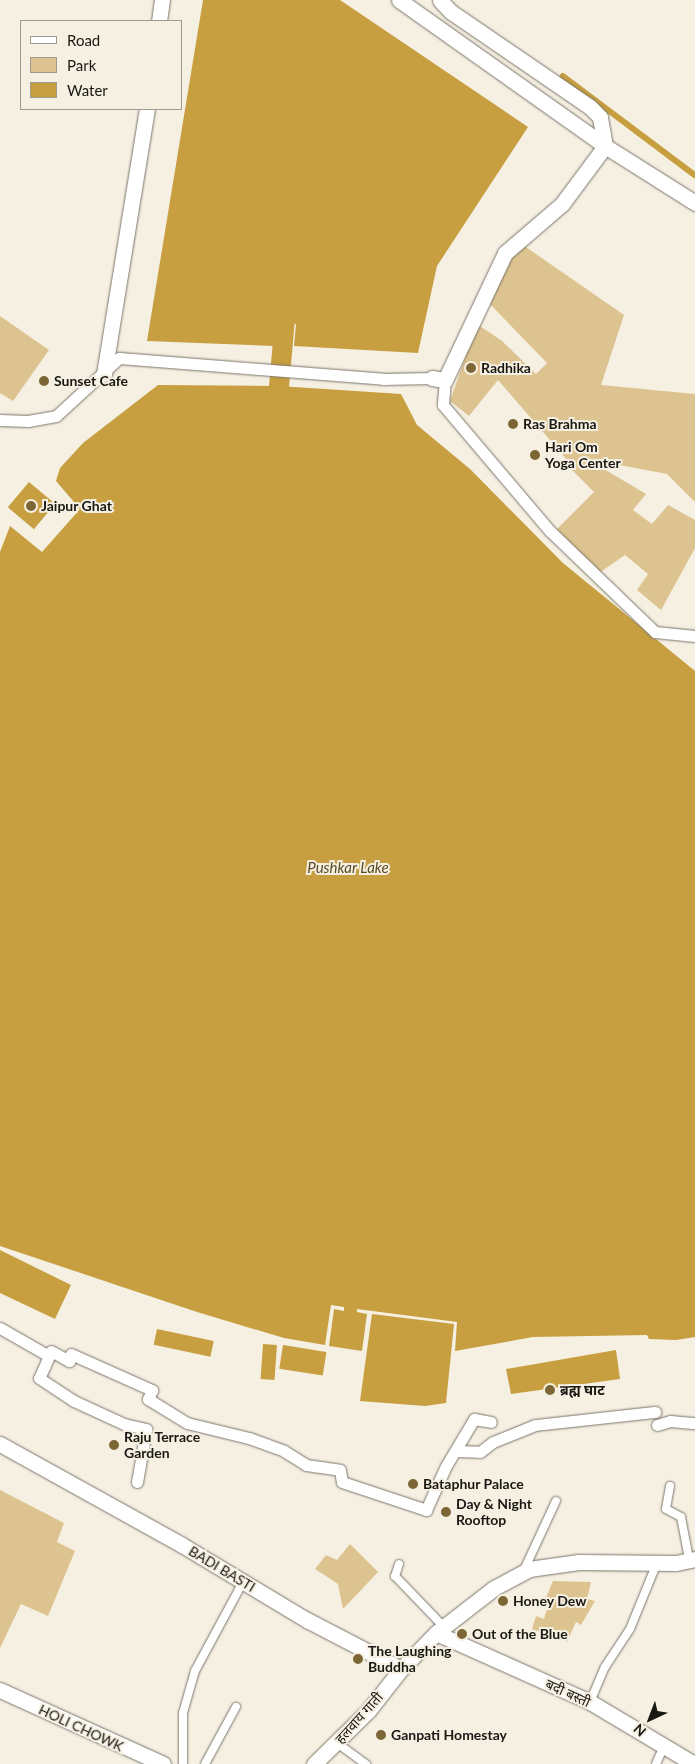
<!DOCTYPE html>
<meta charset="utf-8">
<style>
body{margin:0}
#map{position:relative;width:695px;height:1764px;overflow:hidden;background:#f6f0e3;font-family:Lato,"Noto Sans Devanagari",sans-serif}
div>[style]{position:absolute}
.green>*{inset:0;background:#dcc38f}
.water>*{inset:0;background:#c79f41;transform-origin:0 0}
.stream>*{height:5.5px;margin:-2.75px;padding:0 2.75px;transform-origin:2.75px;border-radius:2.75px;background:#c79f41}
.canal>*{height:20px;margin:-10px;padding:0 10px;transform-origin:10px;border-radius:10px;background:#c79f41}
.roads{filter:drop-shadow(0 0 1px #7b756a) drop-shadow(0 0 1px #7b756a)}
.service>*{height:8px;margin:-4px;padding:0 4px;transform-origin:4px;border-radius:4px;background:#fff}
.pedestrian>*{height:11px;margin:-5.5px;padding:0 5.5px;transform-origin:5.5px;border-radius:5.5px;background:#fff}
.minor>*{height:15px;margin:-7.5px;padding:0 7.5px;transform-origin:7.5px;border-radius:7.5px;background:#fff}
.dots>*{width:14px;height:14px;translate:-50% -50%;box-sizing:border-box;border:2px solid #f6f0e3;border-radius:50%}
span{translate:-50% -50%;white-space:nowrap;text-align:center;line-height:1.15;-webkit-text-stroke:4px #f6f0e3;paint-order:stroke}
.poi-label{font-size:14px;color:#1a1813;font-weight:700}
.left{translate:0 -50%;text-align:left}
.street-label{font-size:14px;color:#1a1813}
.water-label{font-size:15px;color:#5b4a23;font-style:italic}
.legend{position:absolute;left:20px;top:20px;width:162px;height:90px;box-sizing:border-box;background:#f6f0e3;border:1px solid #9e9a90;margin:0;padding:6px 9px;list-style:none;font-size:15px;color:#1a1813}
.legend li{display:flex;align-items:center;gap:10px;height:25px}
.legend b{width:25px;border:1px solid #9e9a90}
.north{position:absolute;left:625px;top:1694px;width:50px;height:50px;-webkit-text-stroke:4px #f6f0e3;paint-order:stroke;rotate:223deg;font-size:14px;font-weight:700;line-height:20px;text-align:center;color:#1a1813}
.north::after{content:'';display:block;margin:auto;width:18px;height:22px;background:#1a1813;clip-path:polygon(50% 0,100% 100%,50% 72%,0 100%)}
</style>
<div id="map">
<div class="green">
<div style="clip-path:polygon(523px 245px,624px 315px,601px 385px,695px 394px,695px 502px,667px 474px,587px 459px,646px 494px,633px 510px,652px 524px,668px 505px,695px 520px,695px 548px,661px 610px,637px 590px,648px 574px,625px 555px,599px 573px,557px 529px,594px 492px,572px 470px,574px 468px,498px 380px,469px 416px,450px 401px,477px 324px,502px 341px,536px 374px,547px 363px,487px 301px,507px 255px)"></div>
<div style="clip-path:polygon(0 316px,49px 350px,13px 401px,0 393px)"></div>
<div style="clip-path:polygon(0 1490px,64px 1523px,57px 1542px,75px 1551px,48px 1616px,21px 1604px,0 1648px)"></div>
<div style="clip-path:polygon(350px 1544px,378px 1572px,343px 1609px,338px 1584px,315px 1569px,326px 1555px,337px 1560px)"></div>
<div style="clip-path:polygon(553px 1581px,591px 1582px,587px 1599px,595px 1601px,581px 1625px,576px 1622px,567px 1642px,532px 1629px,536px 1616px,544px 1619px,547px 1609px,542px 1607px)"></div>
</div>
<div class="water">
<div style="clip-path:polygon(203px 0,340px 0,528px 127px,437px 266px,418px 353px,294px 346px,296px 324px,279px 320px,275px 346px,147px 341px)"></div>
<div style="clip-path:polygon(158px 385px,279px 386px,401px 394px,417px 425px,470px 469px,563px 563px,695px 671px,695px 1337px,676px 1340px,649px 1339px,647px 1335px,533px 1337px,455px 1351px,457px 1322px,357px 1309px,357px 1312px,367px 1314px,362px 1351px,329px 1346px,334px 1309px,344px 1311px,344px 1307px,331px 1305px,325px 1345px,284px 1338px,197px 1312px,0 1246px,0 552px,10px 526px,42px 552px,80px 509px,56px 481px,60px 468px,83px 443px)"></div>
<div style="left:29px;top:482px;width:34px;height:33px;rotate:40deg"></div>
<div style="clip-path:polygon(0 1250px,71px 1285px,55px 1319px,0 1293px)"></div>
<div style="clip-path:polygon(372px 1314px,454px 1324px,446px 1403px,425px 1406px,360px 1401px)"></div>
<div style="left:157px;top:1329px;width:58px;height:16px;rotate:12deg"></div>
<div style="left:263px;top:1344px;width:14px;height:35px;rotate:4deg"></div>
<div style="left:283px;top:1345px;width:44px;height:24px;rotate:9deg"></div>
<div style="clip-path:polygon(616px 1350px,620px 1379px,511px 1394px,506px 1369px)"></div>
</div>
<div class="stream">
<div style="left:563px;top:76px;width:165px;rotate:36.9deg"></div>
</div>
<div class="canal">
<div style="left:279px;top:386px;width:90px;rotate:-84.9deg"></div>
</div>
<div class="roads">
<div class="service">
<div style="left:670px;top:1486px;width:23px;rotate:100deg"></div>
<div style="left:666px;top:1509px;width:17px;rotate:28deg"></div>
<div style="left:681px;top:1517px;width:43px;rotate:79.2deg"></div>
<div style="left:399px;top:1564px;width:13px;rotate:108deg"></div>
<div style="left:395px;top:1576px;width:71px;rotate:46.1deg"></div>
<div style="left:524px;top:1570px;width:76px;rotate:-65.1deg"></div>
<div style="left:590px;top:1702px;width:38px;rotate:-67deg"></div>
<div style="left:605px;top:1667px;width:45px;rotate:-56.7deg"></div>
<div style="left:630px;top:1629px;width:71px;rotate:-67.8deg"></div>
<div style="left:337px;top:1743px;width:36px;rotate:36deg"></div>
<div style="left:183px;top:1764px;width:51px;rotate:-90deg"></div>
<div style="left:183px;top:1713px;width:44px;rotate:-74.1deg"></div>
<div style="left:195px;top:1671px;width:101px;rotate:-61.7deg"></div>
<div style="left:205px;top:1764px;width:65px;rotate:-61.5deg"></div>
<div style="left:656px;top:1764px;width:20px;rotate:-66deg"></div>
</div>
<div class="pedestrian">
<div style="left:445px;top:380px;width:25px;rotate:95deg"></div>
<div style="left:443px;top:405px;width:165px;rotate:49.7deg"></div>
<div style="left:550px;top:531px;width:146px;rotate:43.9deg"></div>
<div style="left:655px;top:632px;width:40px;rotate:5.7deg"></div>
<div style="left:0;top:420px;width:28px;rotate:2deg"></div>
<div style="left:28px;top:421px;width:28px;rotate:-10deg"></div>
<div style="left:56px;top:416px;width:86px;rotate:-42.6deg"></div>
<div style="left:119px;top:358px;width:265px;rotate:4.5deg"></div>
<div style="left:383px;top:379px;width:49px;rotate:-1.2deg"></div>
<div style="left:0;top:1328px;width:56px;rotate:29.7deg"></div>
<div style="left:49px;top:1356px;width:24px;rotate:114deg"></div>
<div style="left:39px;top:1378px;width:42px;rotate:33.3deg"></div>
<div style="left:74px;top:1401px;width:55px;rotate:24.7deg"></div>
<div style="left:124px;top:1424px;width:23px;rotate:13deg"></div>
<div style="left:51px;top:1351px;width:21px;rotate:29deg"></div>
<div style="left:69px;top:1361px;width:7px;rotate:-74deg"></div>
<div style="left:71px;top:1354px;width:89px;rotate:24deg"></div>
<div style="left:152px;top:1390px;width:10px;rotate:114deg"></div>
<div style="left:148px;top:1399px;width:46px;rotate:31.6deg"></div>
<div style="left:187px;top:1423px;width:64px;rotate:13.6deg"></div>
<div style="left:249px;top:1438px;width:37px;rotate:20deg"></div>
<div style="left:284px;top:1451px;width:26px;rotate:32deg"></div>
<div style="left:306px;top:1465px;width:34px;rotate:8deg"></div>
<div style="left:340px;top:1470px;width:12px;rotate:81deg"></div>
<div style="left:342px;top:1482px;width:89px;rotate:18.4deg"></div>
<div style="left:426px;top:1510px;width:48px;rotate:-65.6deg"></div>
<div style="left:446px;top:1466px;width:55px;rotate:-59.2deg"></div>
<div style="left:474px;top:1419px;width:17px;rotate:10deg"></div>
<div style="left:657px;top:1425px;width:14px;rotate:-17deg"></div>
<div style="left:670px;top:1421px;width:25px;rotate:5deg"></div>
<div style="left:456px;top:1451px;width:24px;rotate:2deg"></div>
<div style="left:480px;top:1452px;width:16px;rotate:-38deg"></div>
<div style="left:493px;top:1442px;width:45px;rotate:-22deg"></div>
<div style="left:535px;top:1425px;width:121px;rotate:-6.2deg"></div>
<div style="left:137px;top:1482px;width:41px;rotate:-80.1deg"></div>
</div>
<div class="minor">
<div style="left:399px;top:0;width:252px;rotate:35.3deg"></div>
<div style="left:605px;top:146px;width:107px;rotate:32.3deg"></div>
<div style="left:159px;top:21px;width:21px;rotate:-82deg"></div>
<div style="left:104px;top:374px;width:268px;rotate:-80.8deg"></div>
<div style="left:432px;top:378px;width:13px;rotate:9deg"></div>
<div style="left:445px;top:380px;width:140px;rotate:-64.7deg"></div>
<div style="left:505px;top:253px;width:75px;rotate:-40.7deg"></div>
<div style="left:562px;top:204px;width:72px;rotate:-53.4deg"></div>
<div style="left:605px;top:146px;width:29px;rotate:-100deg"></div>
<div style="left:600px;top:117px;width:14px;rotate:-135deg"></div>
<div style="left:590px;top:107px;width:168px;rotate:-145.6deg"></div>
<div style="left:451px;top:12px;width:16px;rotate:-133deg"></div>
<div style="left:0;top:1444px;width:208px;rotate:29deg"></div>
<div style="left:182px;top:1545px;width:146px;rotate:31deg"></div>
<div style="left:307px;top:1620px;width:106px;rotate:27.5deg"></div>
<div style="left:401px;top:1669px;width:50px;rotate:-45.8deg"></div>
<div style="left:436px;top:1633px;width:73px;rotate:-37.8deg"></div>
<div style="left:494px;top:1588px;width:40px;rotate:-28deg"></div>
<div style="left:529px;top:1569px;width:50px;rotate:-8deg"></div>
<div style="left:579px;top:1562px;width:97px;rotate:0.6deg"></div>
<div style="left:676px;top:1563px;width:19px;rotate:-12deg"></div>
<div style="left:436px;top:1633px;width:169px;rotate:24.1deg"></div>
<div style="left:590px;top:1702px;width:121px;rotate:30.8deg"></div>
<div style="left:0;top:1690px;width:179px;rotate:24.4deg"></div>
<div style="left:314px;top:1764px;width:76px;rotate:-44.5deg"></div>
<div style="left:368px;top:1711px;width:53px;rotate:-51.8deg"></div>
</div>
</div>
<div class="dots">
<div style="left:471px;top:368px;background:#7c6636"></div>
<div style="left:44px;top:381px;background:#7c6636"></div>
<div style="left:513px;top:424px;background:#7c6636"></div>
<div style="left:535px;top:455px;background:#7c6636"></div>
<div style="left:31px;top:506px;background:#7c6636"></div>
<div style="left:550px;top:1390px;background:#7c6636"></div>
<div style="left:114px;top:1445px;background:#7c6636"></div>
<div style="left:413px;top:1484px;background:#7c6636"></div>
<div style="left:446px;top:1512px;background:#7c6636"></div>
<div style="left:503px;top:1601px;background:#7c6636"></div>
<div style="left:462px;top:1634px;background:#7c6636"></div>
<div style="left:358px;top:1659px;background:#7c6636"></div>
<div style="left:381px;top:1735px;background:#7c6636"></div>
</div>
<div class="poi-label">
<span class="left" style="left:481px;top:368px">Radhika</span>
<span class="left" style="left:54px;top:381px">Sunset Cafe</span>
<span class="left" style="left:523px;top:424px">Ras Brahma</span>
<span class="left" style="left:545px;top:455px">Hari Om<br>Yoga Center</span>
<span class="left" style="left:41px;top:506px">Jaipur Ghat</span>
<span class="left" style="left:560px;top:1390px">ब्रह्म घाट</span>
<span class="left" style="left:124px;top:1445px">Raju Terrace<br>Garden</span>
<span class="left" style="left:423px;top:1484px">Bataphur Palace</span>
<span class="left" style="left:456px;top:1512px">Day &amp; Night<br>Rooftop</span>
<span class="left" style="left:513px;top:1601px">Honey Dew</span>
<span class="left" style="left:472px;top:1634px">Out of the Blue</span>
<span class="left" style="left:368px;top:1659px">The Laughing<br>Buddha</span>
<span class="left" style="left:391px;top:1735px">Ganpati Homestay</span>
</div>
<div class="street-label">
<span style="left:222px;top:1569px;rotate:31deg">BADI BASTI</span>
<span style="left:568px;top:1693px;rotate:25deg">बदी बस्ती</span>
<span style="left:359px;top:1718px;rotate:-48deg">हलवाय गाती</span>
<span style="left:81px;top:1728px;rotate:25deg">HOLI CHOWK</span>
</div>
<div class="water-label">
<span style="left:348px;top:868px">Pushkar Lake</span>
</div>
<ul class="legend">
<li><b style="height:6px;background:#fff"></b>Road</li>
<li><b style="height:14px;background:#dcc38f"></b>Park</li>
<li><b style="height:14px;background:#c79f41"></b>Water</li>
</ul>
<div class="north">N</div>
</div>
